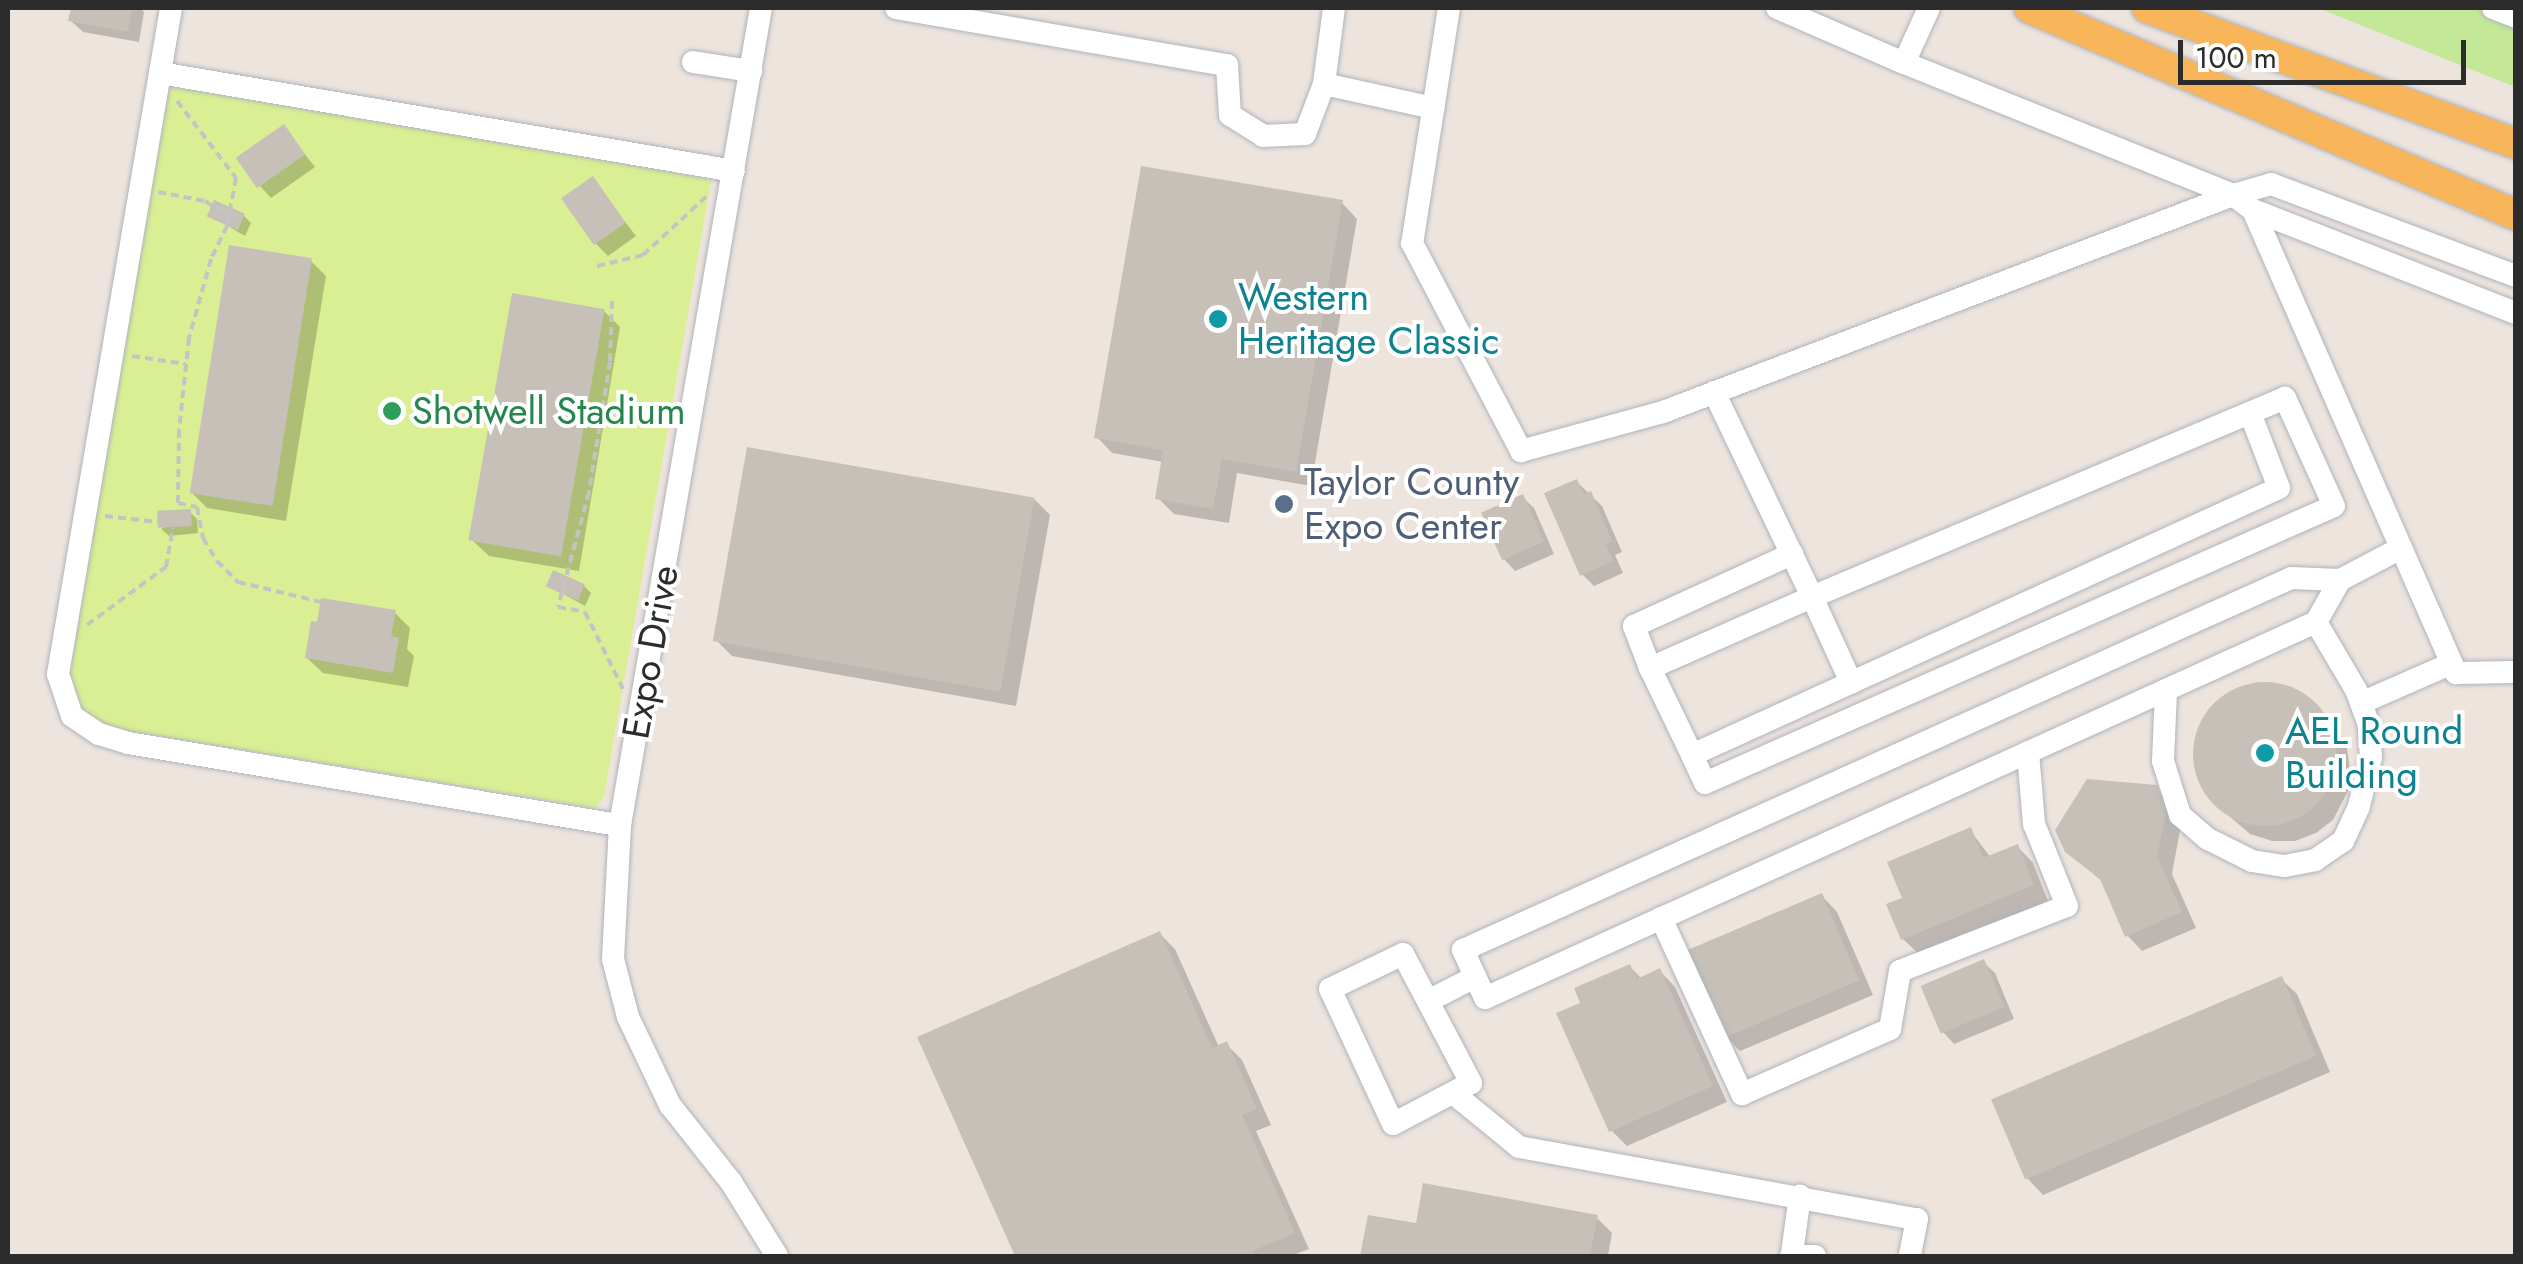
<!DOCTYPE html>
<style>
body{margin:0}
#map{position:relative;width:2523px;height:1264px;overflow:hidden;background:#eee4de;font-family:Jost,sans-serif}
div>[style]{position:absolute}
.green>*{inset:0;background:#c2e898}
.pitch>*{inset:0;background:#daef93}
.shadow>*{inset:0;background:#0003}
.building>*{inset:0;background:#c6c0b9;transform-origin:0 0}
.round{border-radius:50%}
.path>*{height:4px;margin-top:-2px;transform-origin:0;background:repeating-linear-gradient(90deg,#c4c4c4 0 8px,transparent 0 13px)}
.roads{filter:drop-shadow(0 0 2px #aeb4bc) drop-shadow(0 0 2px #aeb4bc)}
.minor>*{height:22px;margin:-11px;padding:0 11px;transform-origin:11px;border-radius:11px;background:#fff}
.major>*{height:30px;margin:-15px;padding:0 15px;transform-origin:15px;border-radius:15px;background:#f8b559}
.dots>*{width:28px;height:28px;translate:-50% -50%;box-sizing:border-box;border:5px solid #fff;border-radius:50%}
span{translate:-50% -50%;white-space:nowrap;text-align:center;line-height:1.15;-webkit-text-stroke:8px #fff;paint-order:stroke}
.culture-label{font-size:38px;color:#0d838f}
.left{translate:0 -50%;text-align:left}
.leisure-label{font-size:38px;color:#27864d}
.service-label{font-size:38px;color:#4e5e75}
.street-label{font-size:38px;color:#2c2c2c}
.frame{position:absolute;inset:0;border:10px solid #2c2c2c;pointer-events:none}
.scale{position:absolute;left:2178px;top:40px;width:288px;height:45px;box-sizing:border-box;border:5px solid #2c2c2c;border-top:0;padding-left:12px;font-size:30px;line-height:35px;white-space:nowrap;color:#2c2c2c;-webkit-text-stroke:8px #fff;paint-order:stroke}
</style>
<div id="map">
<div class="green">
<div style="clip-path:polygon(2318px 8px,2515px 8px,2515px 87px)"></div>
</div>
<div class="pitch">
<div style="clip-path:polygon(167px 83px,712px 176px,604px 796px,595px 808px,105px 727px,91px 721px,72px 699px,67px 675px)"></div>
</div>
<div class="shadow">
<div style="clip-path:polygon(73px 8px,140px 8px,144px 12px,139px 42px,83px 32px,71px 21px)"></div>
<div style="clip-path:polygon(284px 128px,315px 167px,271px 198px,260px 186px)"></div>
<div style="clip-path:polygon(592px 179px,636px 236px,608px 256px,596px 244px)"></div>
<div style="clip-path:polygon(1342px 203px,1357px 219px,1311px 486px,1237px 473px,1229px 523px,1174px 514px,1158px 498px,1164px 462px,1112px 453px,1097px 437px)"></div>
<div style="clip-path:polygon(209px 215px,244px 216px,251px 223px,245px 236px)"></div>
<div style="clip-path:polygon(310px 260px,326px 276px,286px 521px,207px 508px,192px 493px)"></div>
<div style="clip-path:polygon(604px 311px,620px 327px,579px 571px,489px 556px,473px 541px)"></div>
<div style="clip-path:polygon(1577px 482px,1602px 506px,1622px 552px,1615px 555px,1623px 573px,1594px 586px,1582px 574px)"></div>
<div style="clip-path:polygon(1522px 497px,1534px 508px,1554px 554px,1515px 571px,1504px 559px)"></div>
<div style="clip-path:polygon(1034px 499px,1050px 515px,1016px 706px,732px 656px,716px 640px)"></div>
<div style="clip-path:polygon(190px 512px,197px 519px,198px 533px,169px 536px,161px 529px)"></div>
<div style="clip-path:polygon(549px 586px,584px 586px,591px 593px,585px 606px)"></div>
<div style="clip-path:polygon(395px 613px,410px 628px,407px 649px,414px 656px,408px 687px,323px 673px,307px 658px)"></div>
<div style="clip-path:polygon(2281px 686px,2317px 707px,2334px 724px,2346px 742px,2352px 783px,2333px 820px,2316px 833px,2295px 841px,2272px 841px,2250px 834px,2214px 803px,2201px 784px,2195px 762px,2196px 739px,2204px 718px,2219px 701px,2239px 689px)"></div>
<div style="clip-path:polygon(2156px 788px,2172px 804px,2181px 825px,2172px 874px,2196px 928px,2142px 951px,2127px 935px,2105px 884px,2067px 851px)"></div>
<div style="clip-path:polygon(1970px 830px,1991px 858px,2018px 847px,2033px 863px,2048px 901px,1919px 954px,1903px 939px,1905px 899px)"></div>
<div style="clip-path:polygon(1822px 896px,1837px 912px,1873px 995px,1740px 1051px,1724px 1035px)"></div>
<div style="clip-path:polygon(1160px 934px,1175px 949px,1219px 1047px,1226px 1044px,1242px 1060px,1271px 1125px,1256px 1131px,1309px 1249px,1291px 1256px,1017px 1256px,921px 1038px)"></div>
<div style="clip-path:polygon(1983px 962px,1995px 973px,2014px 1019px,1954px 1044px,1943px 1032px)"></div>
<div style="clip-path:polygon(1629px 966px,1642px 979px,1660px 971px,1675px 987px,1727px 1102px,1627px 1146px,1611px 1130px,1583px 1004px)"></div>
<div style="clip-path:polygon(2281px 979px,2297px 994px,2330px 1072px,2043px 1195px,2028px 1179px,1994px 1101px)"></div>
<div style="clip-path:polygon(1370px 1217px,1418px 1226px,1596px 1217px,1612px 1233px,1608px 1256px,1363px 1256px)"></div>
</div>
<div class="building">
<div style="clip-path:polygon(71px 8px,132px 8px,128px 32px,68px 21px)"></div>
<div style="left:284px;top:124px;width:37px;height:59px;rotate:55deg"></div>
<div style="clip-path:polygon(1141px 166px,1343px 200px,1296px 472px,1222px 459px,1213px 509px,1155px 499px,1163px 450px,1094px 438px)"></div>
<div style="left:593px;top:176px;width:57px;height:39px;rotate:55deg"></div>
<div style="left:214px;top:200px;width:34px;height:18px;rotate:24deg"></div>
<div style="left:229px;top:245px;width:84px;height:251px;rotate:9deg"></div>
<div style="left:512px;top:293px;width:94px;height:251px;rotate:10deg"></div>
<div style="left:747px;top:447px;width:292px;height:197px;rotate:10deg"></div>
<div style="clip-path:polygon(1577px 479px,1584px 494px,1591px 491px,1612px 541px,1606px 544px,1613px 561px,1580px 576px,1544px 493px)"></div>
<div style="left:1523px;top:494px;width:52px;height:46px;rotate:66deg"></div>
<div style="left:191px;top:509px;width:17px;height:34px;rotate:87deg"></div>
<div style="left:553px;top:570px;width:35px;height:18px;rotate:24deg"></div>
<div style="clip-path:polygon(321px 598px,396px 610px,391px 636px,399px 638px,393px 673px,305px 658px,311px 621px,317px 622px)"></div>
<div class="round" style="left:2193px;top:682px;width:144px;height:144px"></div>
<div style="clip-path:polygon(2087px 779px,2157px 785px,2167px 808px,2157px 856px,2182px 912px,2125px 937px,2100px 879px,2065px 852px,2055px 830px)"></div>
<div style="clip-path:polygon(1971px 827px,1983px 858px,2018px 844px,2034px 885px,1901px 940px,1886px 904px,1902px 898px,1887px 862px)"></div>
<div style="left:1822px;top:893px;width:95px;height:149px;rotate:67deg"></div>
<div style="clip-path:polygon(1160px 931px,1212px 1048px,1227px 1041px,1257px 1109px,1242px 1115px,1295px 1233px,1253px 1251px,1255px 1256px,1015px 1256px,917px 1037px)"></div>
<div style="left:1984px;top:959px;width:52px;height:69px;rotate:67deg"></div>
<div style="clip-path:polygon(1630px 964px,1637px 979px,1660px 968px,1713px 1086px,1609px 1132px,1556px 1013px,1580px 1003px,1574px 988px)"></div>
<div style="left:2282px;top:976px;width:87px;height:316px;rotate:67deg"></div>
<div style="clip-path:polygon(1423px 1183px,1598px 1215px,1590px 1256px,1360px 1256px,1368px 1215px,1416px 1223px)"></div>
</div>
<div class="path">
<div style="left:177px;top:101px;width:97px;rotate:52.5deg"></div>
<div style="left:236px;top:178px;width:49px;rotate:100.6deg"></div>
<div style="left:227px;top:226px;width:37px;rotate:116deg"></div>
<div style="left:211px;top:259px;width:82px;rotate:105.6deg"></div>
<div style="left:189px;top:338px;width:93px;rotate:96.2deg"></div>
<div style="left:179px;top:430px;width:73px;rotate:90.8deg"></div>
<div style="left:178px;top:503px;width:19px;rotate:12deg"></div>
<div style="left:197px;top:507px;width:32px;rotate:79deg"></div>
<div style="left:203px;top:538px;width:27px;rotate:59deg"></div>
<div style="left:217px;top:561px;width:30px;rotate:45deg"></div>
<div style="left:238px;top:582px;width:85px;rotate:13.5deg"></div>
<div style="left:158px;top:192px;width:48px;rotate:10.8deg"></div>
<div style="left:205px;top:201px;width:27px;rotate:33deg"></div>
<div style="left:597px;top:266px;width:47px;rotate:-13.4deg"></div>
<div style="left:643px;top:255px;width:88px;rotate:-42.7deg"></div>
<div style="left:612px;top:301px;width:61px;rotate:91.9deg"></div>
<div style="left:610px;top:362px;width:132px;rotate:99.2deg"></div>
<div style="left:589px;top:492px;width:119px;rotate:105.1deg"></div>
<div style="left:558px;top:607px;width:27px;rotate:10deg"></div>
<div style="left:585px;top:612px;width:86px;rotate:63.7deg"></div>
<div style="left:132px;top:356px;width:54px;rotate:8.6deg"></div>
<div style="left:105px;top:516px;width:53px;rotate:6.5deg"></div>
<div style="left:87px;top:625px;width:98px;rotate:-36.3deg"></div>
<div style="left:166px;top:567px;width:40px;rotate:-80deg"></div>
</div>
<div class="roads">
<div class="minor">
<div style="left:171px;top:8px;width:676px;rotate:99.63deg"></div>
<div style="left:58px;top:674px;width:44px;rotate:71.6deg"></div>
<div style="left:72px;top:716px;width:32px;rotate:34deg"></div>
<div style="left:99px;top:734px;width:30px;rotate:17deg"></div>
<div style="left:128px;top:743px;width:499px;rotate:9.5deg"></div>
<div style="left:761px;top:8px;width:829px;rotate:99.79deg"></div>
<div style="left:620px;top:825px;width:134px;rotate:93deg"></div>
<div style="left:613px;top:959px;width:60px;rotate:75.5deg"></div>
<div style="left:628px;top:1017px;width:98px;rotate:64.5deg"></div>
<div style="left:670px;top:1105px;width:98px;rotate:51.6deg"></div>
<div style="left:731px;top:1182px;width:87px;rotate:58.1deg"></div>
<div style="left:896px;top:8px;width:336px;rotate:9.8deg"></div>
<div style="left:1227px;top:65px;width:50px;rotate:86.6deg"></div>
<div style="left:1230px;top:115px;width:39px;rotate:32deg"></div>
<div style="left:1263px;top:136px;width:42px;rotate:-2.7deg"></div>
<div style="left:1305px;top:134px;width:53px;rotate:-69.2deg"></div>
<div style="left:1324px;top:84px;width:112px;rotate:12.4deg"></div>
<div style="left:1449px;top:8px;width:238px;rotate:98.9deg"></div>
<div style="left:1412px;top:243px;width:235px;rotate:62.3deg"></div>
<div style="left:1521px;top:451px;width:147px;rotate:-15.4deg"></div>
<div style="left:1663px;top:412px;width:610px;rotate:-20.84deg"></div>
<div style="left:2233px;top:195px;width:354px;rotate:-158.1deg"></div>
<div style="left:1777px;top:8px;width:138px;rotate:23.4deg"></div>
<div style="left:1904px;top:63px;width:60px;rotate:-65.6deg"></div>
<div style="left:2493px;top:8px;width:25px;rotate:21deg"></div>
<div style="left:693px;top:62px;width:59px;rotate:8.8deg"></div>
<div style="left:160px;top:73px;width:582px;rotate:9.69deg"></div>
<div style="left:1324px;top:84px;width:77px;rotate:-82.5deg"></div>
<div style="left:2233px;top:195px;width:25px;rotate:37deg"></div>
<div style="left:2253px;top:210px;width:506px;rotate:66.33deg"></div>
<div style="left:2456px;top:673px;width:60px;rotate:-1deg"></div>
<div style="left:2233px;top:195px;width:40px;rotate:-16deg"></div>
<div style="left:2271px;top:184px;width:262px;rotate:20.6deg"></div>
<div style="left:2253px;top:210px;width:282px;rotate:21.4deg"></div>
<div style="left:1714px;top:392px;width:227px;rotate:64.4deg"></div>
<div style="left:1812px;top:597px;width:177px;rotate:156.3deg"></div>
<div style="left:1650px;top:668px;width:97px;rotate:64.2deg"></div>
<div style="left:1692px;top:755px;width:645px;rotate:-24.46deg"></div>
<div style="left:2279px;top:488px;width:80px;rotate:-111.1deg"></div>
<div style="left:2340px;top:580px;width:48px;rotate:119.7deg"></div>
<div style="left:2316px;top:622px;width:912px;rotate:155.65deg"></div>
<div style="left:1485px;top:998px;width:53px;rotate:-114.6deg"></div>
<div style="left:1463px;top:950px;width:908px;rotate:-24.19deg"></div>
<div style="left:2291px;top:578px;width:49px;rotate:2.3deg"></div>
<div style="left:2340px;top:580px;width:69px;rotate:-27.7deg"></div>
<div style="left:1650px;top:668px;width:45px;rotate:-110.9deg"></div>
<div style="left:1634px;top:626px;width:174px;rotate:-24.5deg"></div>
<div style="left:2166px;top:690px;width:71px;rotate:92.4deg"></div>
<div style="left:2163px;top:761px;width:57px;rotate:72.5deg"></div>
<div style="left:2180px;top:815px;width:37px;rotate:41deg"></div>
<div style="left:2208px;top:839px;width:49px;rotate:26.6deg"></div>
<div style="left:2252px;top:861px;width:33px;rotate:9deg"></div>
<div style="left:2285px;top:866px;width:31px;rotate:-11deg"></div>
<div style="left:2315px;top:860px;width:34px;rotate:-34deg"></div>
<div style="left:2343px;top:841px;width:38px;rotate:-65deg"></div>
<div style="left:2359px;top:806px;width:50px;rotate:-76.2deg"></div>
<div style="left:2371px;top:757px;width:32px;rotate:-94deg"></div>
<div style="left:2369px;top:725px;width:37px;rotate:-110deg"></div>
<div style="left:2356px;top:690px;width:79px;rotate:-120.5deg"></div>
<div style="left:2361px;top:703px;width:99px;rotate:-23.7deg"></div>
<div style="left:1692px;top:755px;width:31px;rotate:65deg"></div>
<div style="left:1705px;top:783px;width:687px;rotate:-23.77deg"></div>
<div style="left:2334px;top:506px;width:119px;rotate:-114.4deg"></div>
<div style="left:2285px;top:398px;width:513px;rotate:157.18deg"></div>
<div style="left:1812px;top:597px;width:94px;rotate:65.4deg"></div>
<div style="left:1661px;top:918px;width:194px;rotate:65.3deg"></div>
<div style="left:1742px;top:1094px;width:162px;rotate:-23.7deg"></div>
<div style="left:1890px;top:1029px;width:59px;rotate:-80.2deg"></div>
<div style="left:1900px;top:971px;width:179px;rotate:-21.3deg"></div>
<div style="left:2067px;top:906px;width:88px;rotate:-111.9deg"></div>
<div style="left:2034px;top:824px;width:72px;rotate:-94.8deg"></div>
<div style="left:1403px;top:954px;width:146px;rotate:62.2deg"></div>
<div style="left:1471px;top:1083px;width:88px;rotate:152.3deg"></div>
<div style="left:1393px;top:1124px;width:149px;rotate:-115deg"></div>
<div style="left:1330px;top:989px;width:81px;rotate:-25.6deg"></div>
<div style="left:1428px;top:1001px;width:53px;rotate:-27.1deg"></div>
<div style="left:1453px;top:1093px;width:85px;rotate:39.3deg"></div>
<div style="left:1519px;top:1147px;width:404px;rotate:10.3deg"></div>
<div style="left:1917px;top:1219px;width:38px;rotate:101deg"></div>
<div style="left:1792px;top:1253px;width:58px;rotate:-82deg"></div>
<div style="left:1791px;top:1256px;width:24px"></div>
</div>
<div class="major">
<div style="left:2029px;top:8px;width:529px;rotate:23.03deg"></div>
<div style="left:2147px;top:8px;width:393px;rotate:20.2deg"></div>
</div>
</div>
<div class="dots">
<div style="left:1218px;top:319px;background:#0f9aa8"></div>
<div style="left:392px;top:411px;background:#2e9e5b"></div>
<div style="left:1284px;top:504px;background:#5c6f8a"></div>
<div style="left:2265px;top:753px;background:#0f9aa8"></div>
</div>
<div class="culture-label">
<span class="left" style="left:1238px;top:319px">Western<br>Heritage Classic</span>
<span class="left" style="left:2285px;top:753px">AEL Round<br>Building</span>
</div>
<div class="leisure-label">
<span class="left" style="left:412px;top:411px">Shotwell Stadium</span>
</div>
<div class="service-label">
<span class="left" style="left:1304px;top:504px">Taylor County<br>Expo Center</span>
</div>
<div class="street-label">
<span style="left:650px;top:652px;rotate:-80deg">Expo Drive</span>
</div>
<div class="frame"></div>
<div class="scale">100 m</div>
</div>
